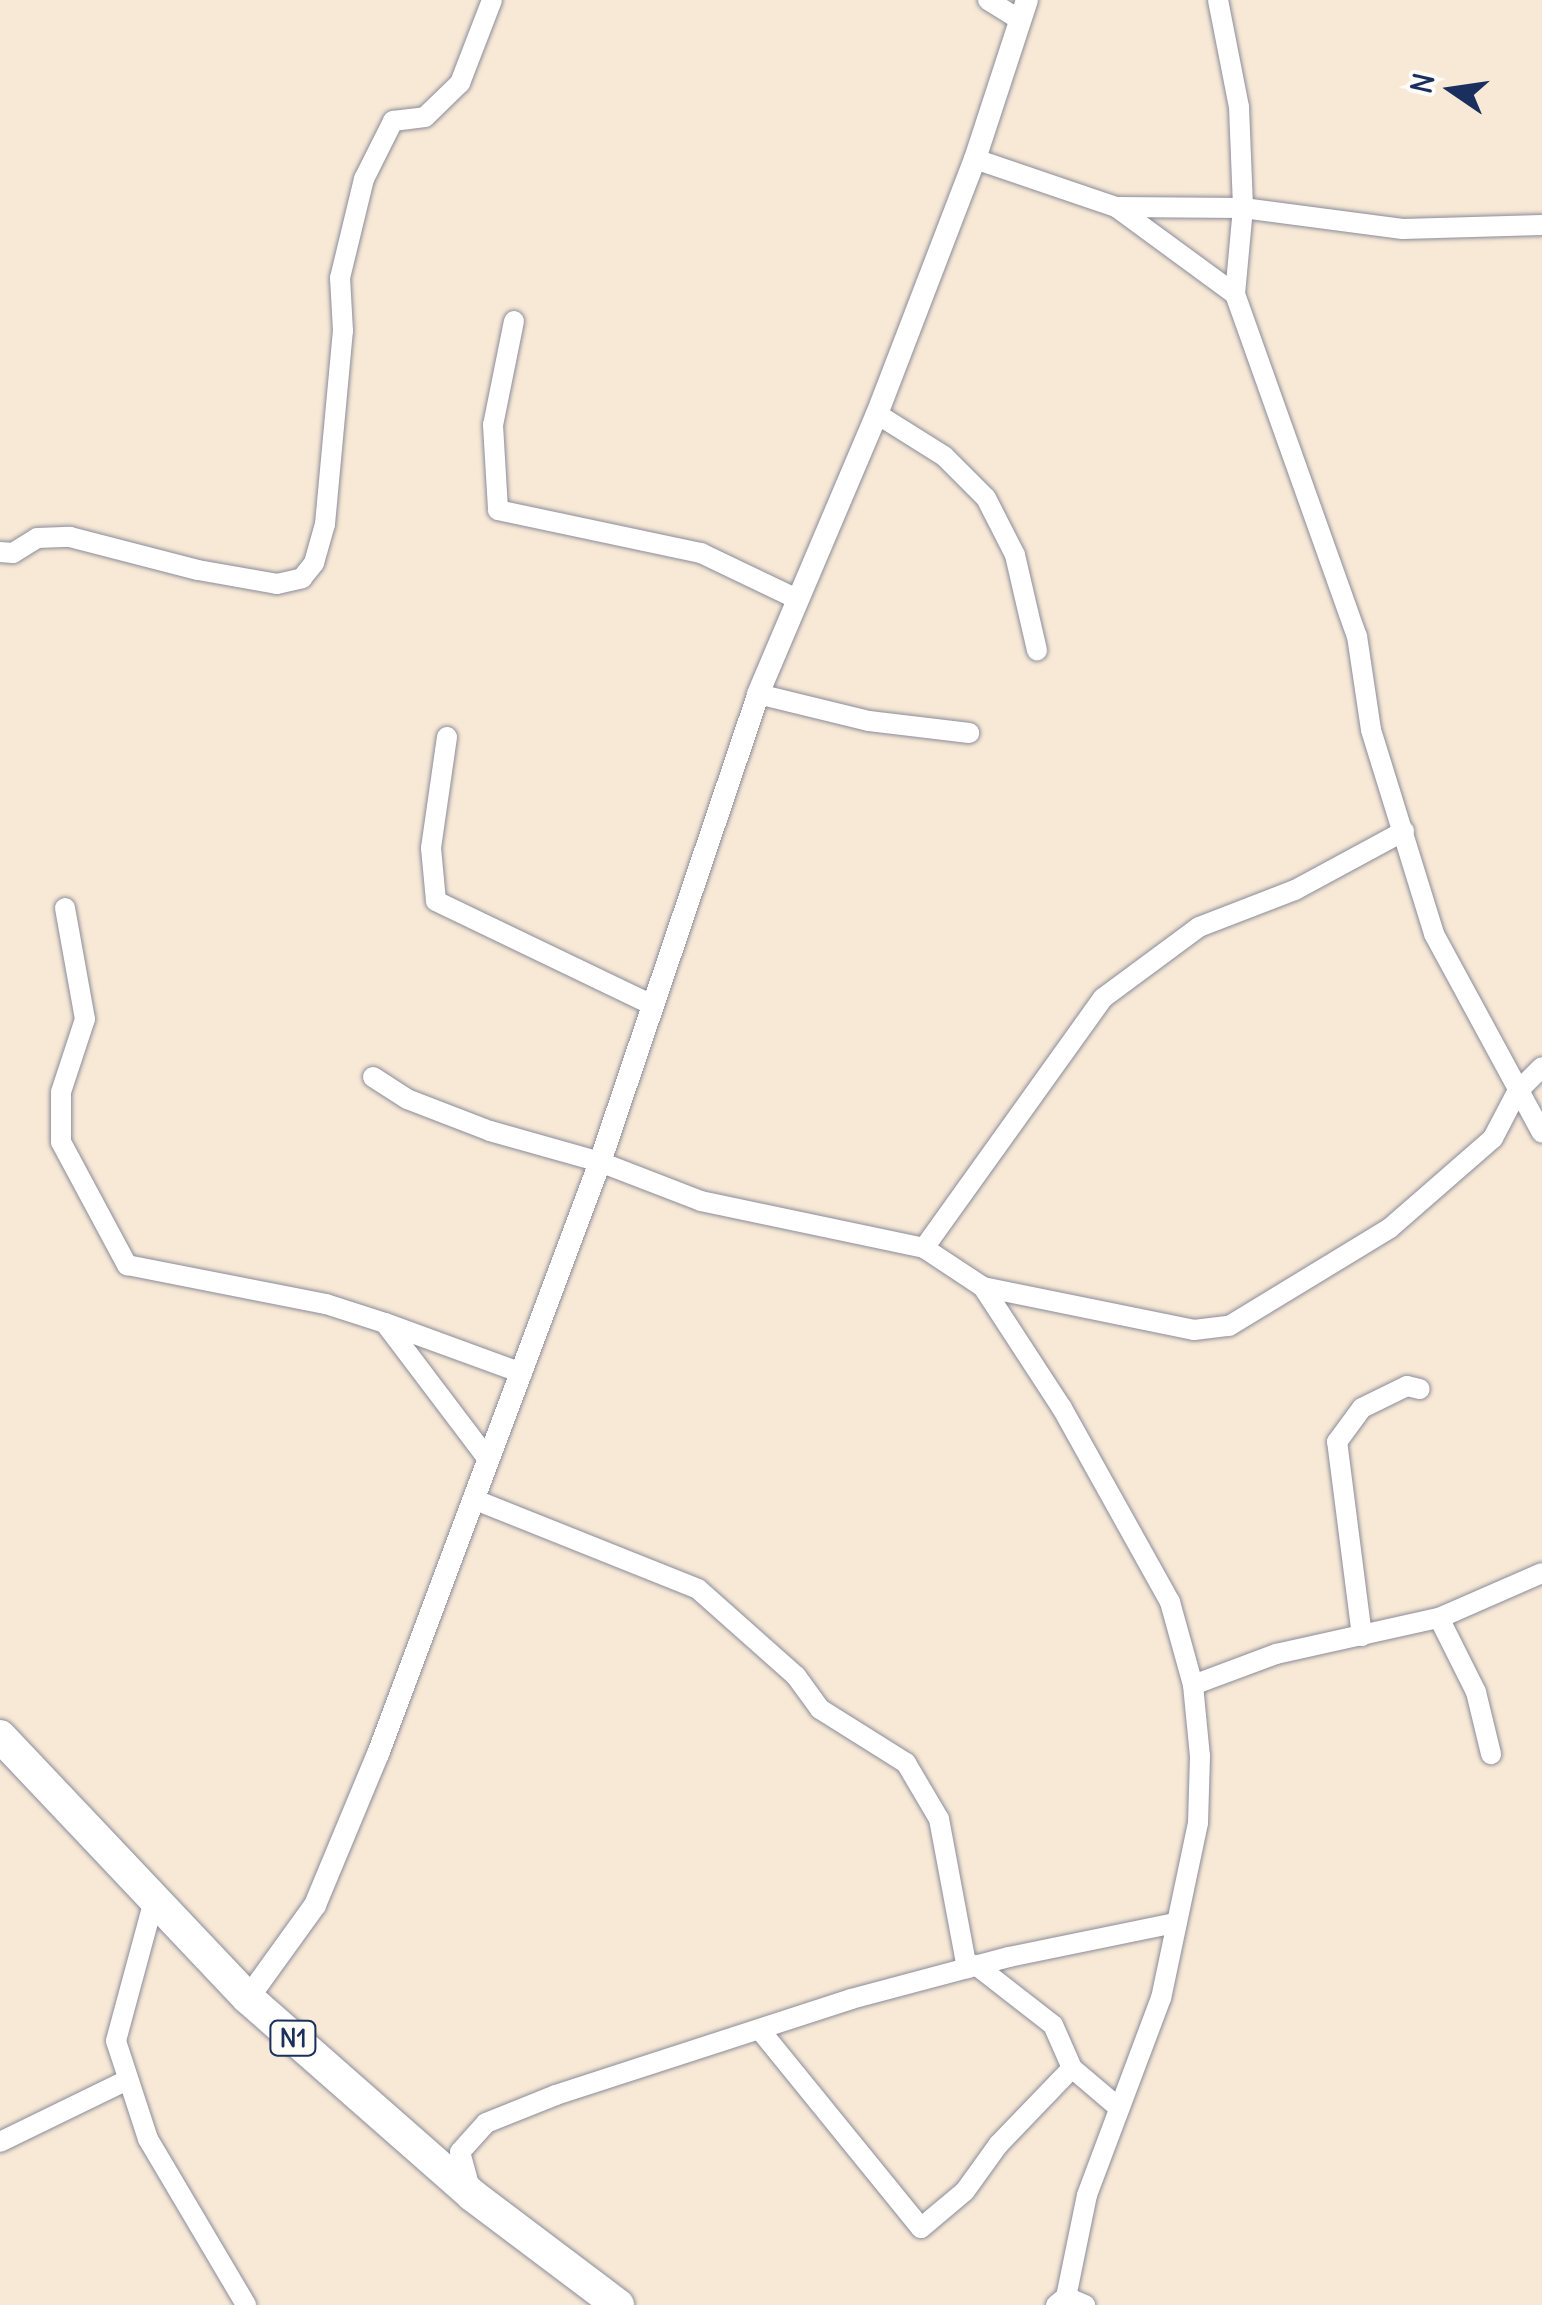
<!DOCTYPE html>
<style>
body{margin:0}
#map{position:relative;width:1542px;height:2305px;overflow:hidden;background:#f8e9d6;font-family:Delius,sans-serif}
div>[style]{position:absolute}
.roads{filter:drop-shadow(0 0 2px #8a8c9a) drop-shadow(0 0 2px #8a8c9a)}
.minor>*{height:20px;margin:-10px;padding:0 10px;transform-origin:10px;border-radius:10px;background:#fff}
.tertiary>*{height:22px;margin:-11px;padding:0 11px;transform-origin:11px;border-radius:11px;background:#fff}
.trunk>*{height:32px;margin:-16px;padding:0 16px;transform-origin:16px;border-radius:16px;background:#fff}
span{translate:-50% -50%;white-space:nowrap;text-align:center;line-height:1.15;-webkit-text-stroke:8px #fdfcf7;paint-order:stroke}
.shield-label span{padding:2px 8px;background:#fdfcf7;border:2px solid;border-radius:8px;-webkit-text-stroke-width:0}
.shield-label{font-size:25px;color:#1b2f5e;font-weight:700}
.north{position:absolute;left:1402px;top:40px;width:100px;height:100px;-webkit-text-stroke:8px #fdfcf7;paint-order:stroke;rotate:283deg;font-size:28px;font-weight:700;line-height:40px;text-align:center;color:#1b2f5e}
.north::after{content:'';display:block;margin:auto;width:35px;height:45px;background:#1b2f5e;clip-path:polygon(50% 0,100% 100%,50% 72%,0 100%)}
</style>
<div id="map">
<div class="roads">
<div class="minor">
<div style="left:988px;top:0;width:36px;rotate:32deg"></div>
<div style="left:1218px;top:0;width:109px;rotate:78.9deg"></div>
<div style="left:1239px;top:107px;width:101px;rotate:87.7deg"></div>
<div style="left:1243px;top:208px;width:86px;rotate:95.3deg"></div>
<div style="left:1235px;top:294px;width:363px;rotate:70.4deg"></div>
<div style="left:1357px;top:636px;width:95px;rotate:81.5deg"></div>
<div style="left:1371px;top:730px;width:214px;rotate:72.8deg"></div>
<div style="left:1434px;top:934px;width:226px;rotate:61.5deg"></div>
<div style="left:975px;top:159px;width:149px;rotate:18.8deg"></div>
<div style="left:1116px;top:207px;width:147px;rotate:36.2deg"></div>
<div style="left:1116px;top:207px;width:127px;rotate:0.5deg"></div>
<div style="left:1243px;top:208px;width:161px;rotate:7.5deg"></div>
<div style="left:1403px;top:229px;width:139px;rotate:-1.6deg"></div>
<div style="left:514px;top:321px;width:106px;rotate:101.4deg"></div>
<div style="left:493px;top:425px;width:85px;rotate:86.6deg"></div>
<div style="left:498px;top:510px;width:208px;rotate:12deg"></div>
<div style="left:701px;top:553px;width:104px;rotate:25.6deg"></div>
<div style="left:877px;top:414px;width:79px;rotate:32.1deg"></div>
<div style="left:944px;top:456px;width:59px;rotate:45deg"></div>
<div style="left:986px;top:498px;width:64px;rotate:63deg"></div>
<div style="left:1015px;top:555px;width:98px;rotate:77deg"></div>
<div style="left:0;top:552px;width:13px;rotate:4deg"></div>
<div style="left:13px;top:553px;width:28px;rotate:-32deg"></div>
<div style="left:37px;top:538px;width:33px;rotate:-2deg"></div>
<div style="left:70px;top:537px;width:132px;rotate:14.5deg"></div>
<div style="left:198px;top:570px;width:80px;rotate:10deg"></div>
<div style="left:277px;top:584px;width:26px;rotate:-13deg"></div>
<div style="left:302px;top:578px;width:19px;rotate:-51deg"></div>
<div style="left:314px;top:563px;width:41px;rotate:-74.2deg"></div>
<div style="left:325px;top:524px;width:194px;rotate:-84.7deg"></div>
<div style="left:343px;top:331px;width:53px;rotate:-93.2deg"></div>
<div style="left:340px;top:278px;width:102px;rotate:-76.4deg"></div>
<div style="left:364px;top:179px;width:65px;rotate:-63.4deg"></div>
<div style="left:393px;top:121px;width:32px;rotate:-7deg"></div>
<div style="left:425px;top:117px;width:49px;rotate:-44.2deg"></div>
<div style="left:460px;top:83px;width:89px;rotate:-68.9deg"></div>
<div style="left:758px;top:694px;width:114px;rotate:13.7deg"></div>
<div style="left:869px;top:721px;width:101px;rotate:6.8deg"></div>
<div style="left:447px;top:737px;width:112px;rotate:98.2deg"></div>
<div style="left:431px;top:848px;width:53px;rotate:84.6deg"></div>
<div style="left:436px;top:901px;width:237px;rotate:25.7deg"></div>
<div style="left:65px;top:908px;width:113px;rotate:79.8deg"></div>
<div style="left:85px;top:1019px;width:77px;rotate:108.2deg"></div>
<div style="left:61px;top:1092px;width:50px;rotate:90deg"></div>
<div style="left:61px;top:1142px;width:140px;rotate:61.8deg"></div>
<div style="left:127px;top:1265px;width:203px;rotate:11.1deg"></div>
<div style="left:326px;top:1304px;width:62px;rotate:17.9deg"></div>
<div style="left:373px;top:1077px;width:40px;rotate:32.9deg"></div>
<div style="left:407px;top:1099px;width:89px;rotate:21.1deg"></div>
<div style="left:490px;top:1131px;width:114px;rotate:15.7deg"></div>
<div style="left:600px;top:1162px;width:108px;rotate:21.1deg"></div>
<div style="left:701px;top:1201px;width:228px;rotate:11.9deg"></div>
<div style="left:924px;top:1248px;width:71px;rotate:33.5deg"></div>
<div style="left:983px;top:1287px;width:215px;rotate:11.5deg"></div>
<div style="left:1194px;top:1330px;width:35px;rotate:-7deg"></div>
<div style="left:1229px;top:1326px;width:188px;rotate:-31.3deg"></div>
<div style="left:1390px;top:1228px;width:137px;rotate:-41.1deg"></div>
<div style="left:1493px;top:1138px;width:52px;rotate:-62.4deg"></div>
<div style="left:1517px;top:1092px;width:35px;rotate:-45deg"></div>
<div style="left:924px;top:1248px;width:307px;rotate:-54.4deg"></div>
<div style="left:1103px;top:998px;width:119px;rotate:-36.5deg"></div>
<div style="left:1199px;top:927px;width:103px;rotate:-21.1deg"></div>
<div style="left:1295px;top:890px;width:124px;rotate:-28.4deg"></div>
<div style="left:983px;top:1287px;width:145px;rotate:56.9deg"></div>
<div style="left:1062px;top:1408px;width:222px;rotate:60.9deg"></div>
<div style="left:1170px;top:1602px;width:86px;rotate:74.5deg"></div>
<div style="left:1193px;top:1685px;width:71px;rotate:84.4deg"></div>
<div style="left:1200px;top:1756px;width:67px;rotate:91.7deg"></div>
<div style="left:1198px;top:1823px;width:179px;rotate:101.9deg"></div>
<div style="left:1161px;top:1998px;width:210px;rotate:110.6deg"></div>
<div style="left:1087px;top:2195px;width:104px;rotate:101.6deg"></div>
<div style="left:1066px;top:2297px;width:13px;rotate:141deg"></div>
<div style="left:487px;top:1458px;width:169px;rotate:-127.1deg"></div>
<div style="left:385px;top:1323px;width:146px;rotate:20.1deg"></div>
<div style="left:473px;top:1499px;width:242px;rotate:21.8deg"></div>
<div style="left:698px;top:1589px;width:131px;rotate:41.6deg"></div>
<div style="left:796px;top:1676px;width:41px;rotate:54deg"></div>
<div style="left:820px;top:1709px;width:102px;rotate:32.1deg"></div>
<div style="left:906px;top:1763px;width:65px;rotate:59.5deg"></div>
<div style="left:939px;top:1819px;width:152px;rotate:79.4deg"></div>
<div style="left:1439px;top:1618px;width:83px;rotate:63.4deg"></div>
<div style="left:1476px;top:1692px;width:64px;rotate:76.4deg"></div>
<div style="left:1362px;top:1636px;width:196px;rotate:-97.3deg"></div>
<div style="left:1337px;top:1442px;width:42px;rotate:-53.7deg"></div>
<div style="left:1362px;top:1408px;width:50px;rotate:-26.1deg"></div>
<div style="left:1407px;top:1386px;width:13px;rotate:13deg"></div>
<div style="left:1193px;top:1685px;width:89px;rotate:-20.5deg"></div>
<div style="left:1276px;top:1654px;width:167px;rotate:-12.5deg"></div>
<div style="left:1439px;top:1618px;width:112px;rotate:-23.6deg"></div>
<div style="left:154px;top:1900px;width:146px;rotate:105.1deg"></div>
<div style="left:116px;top:2041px;width:103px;rotate:71.9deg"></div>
<div style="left:148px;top:2139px;width:193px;rotate:59.4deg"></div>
<div style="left:760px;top:2030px;width:255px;rotate:50.9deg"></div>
<div style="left:921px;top:2228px;width:57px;rotate:-40.1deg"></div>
<div style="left:965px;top:2191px;width:57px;rotate:-54.3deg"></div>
<div style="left:998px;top:2145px;width:107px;rotate:-46.1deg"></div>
<div style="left:1072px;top:2068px;width:47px;rotate:-113.8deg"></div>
<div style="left:1053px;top:2025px;width:98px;rotate:-142.1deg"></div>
<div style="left:1072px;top:2068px;width:62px;rotate:40.4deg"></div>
<div style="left:0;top:2142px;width:139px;rotate:-26deg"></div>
<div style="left:471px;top:2192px;width:41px;rotate:-105.4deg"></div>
<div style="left:460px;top:2152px;width:39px;rotate:-48deg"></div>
<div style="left:486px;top:2123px;width:75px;rotate:-21.8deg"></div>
<div style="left:556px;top:2095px;width:310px;rotate:-18deg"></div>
<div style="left:851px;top:1999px;width:163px;rotate:-14.9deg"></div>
<div style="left:1009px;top:1957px;width:168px;rotate:-11.6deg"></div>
<div style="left:1066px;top:2297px;width:21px;rotate:23deg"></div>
</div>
<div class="tertiary">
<div style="left:248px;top:1998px;width:115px;rotate:-54.2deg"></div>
<div style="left:315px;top:1905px;width:164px;rotate:-67.4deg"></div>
<div style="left:378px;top:1754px;width:632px;rotate:-69.44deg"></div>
<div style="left:600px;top:1162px;width:494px;rotate:-71.3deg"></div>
<div style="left:758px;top:694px;width:304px;rotate:-67deg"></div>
<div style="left:877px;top:414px;width:273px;rotate:-69deg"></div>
<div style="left:975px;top:159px;width:167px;rotate:-71.9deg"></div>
</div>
<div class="trunk">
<div style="left:0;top:1736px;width:361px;rotate:46.6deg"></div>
<div style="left:248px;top:1998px;width:298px;rotate:41.3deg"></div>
<div style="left:472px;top:2195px;width:183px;rotate:37deg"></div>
</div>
</div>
<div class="shield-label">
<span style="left:293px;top:2038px">N1</span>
</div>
<div class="north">N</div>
</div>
